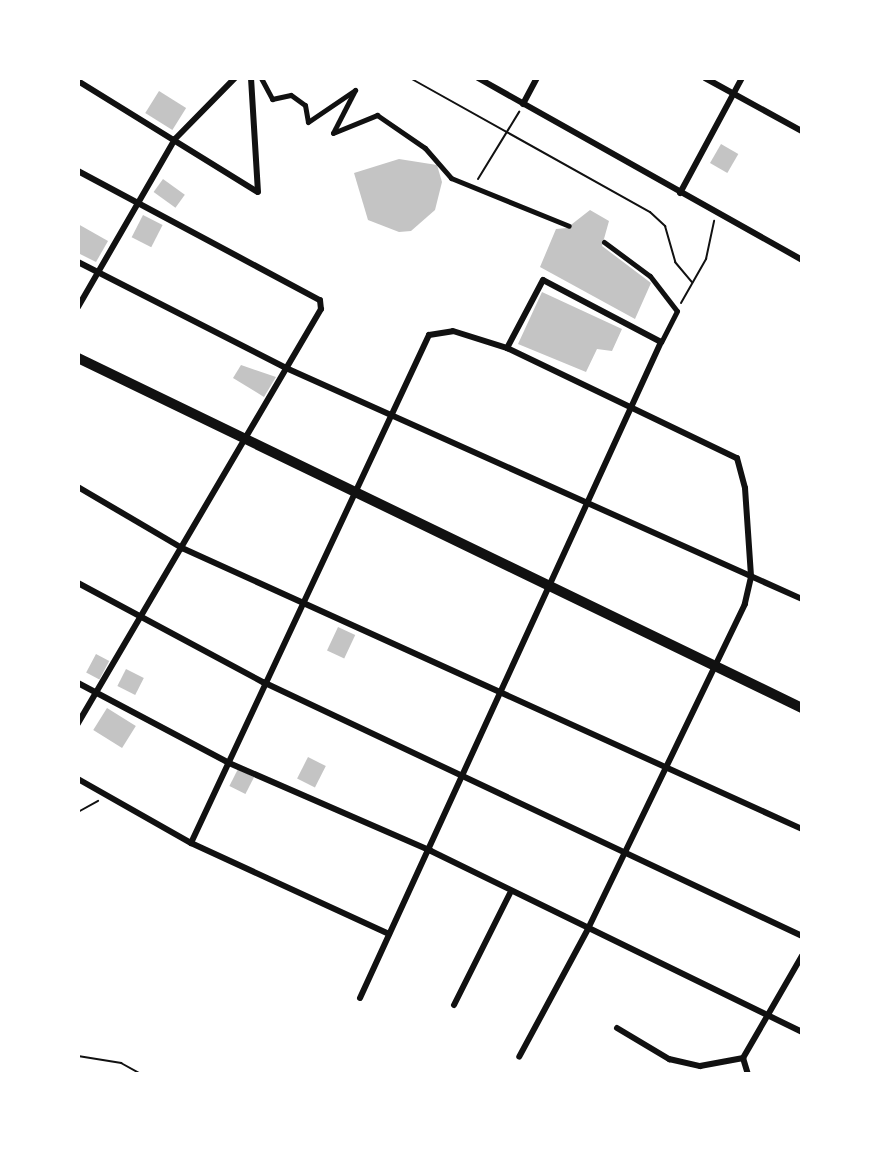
<!DOCTYPE html>
<style>
body{margin:0}
#map{position:relative;width:880px;height:1152px;overflow:hidden;background:#fff;font-family:"Roboto Condensed",sans-serif}
div>[style]{position:absolute}
.building>*{inset:0;background:#c4c4c4;transform-origin:0 0}
.path>*{height:2px;margin:-1px;padding:0 1px;transform-origin:1px;border-radius:1px;background:#111}
.pedestrian>*{height:5px;margin:-2.5px;padding:0 2.5px;transform-origin:2.5px;border-radius:2.5px;background:#111}
.minor>*{height:6px;margin:-3px;padding:0 3px;transform-origin:3px;border-radius:3px;background:#111}
.tertiary>*{height:10px;margin:-5px;padding:0 5px;transform-origin:5px;border-radius:5px;background:#111}
span{translate:-50% -50%;white-space:nowrap;text-align:center;line-height:1.15;-webkit-text-stroke:4.5px #fff;paint-order:stroke}
.frame{position:absolute;inset:0;border:80px solid #fff;pointer-events:none}
</style>
<div id="map">
<div class="building">
<div style="left:159px;top:91px;width:32px;height:26px;rotate:32deg"></div>
<div style="left:721px;top:144px;width:20px;height:22px;rotate:30deg"></div>
<div style="clip-path:polygon(399px 159px,437px 165px,442px 182px,435px 210px,411px 231px,399px 232px,368px 220px,354px 173px)"></div>
<div style="left:163px;top:179px;width:27px;height:16px;rotate:36deg"></div>
<div style="clip-path:polygon(590px 210px,609px 221px,602px 246px,651px 283px,635px 319px,540px 267px,556px 229px,567px 228px)"></div>
<div style="left:143px;top:215px;width:22px;height:25px;rotate:27deg"></div>
<div style="clip-path:polygon(78px 224px,108px 241px,96px 262px,78px 253px)"></div>
<div style="clip-path:polygon(542px 292px,622px 329px,612px 351px,597px 349px,586px 372px,518px 344px)"></div>
<div style="clip-path:polygon(241px 365px,276px 377px,264px 397px,233px 378px)"></div>
<div style="left:338px;top:627px;width:19px;height:26px;rotate:25deg"></div>
<div style="left:96px;top:654px;width:15px;height:21px;rotate:28deg"></div>
<div style="left:126px;top:669px;width:20px;height:19px;rotate:27deg"></div>
<div style="left:107px;top:708px;width:34px;height:26px;rotate:32deg"></div>
<div style="left:308px;top:757px;width:20px;height:24px;rotate:27deg"></div>
<div style="left:238px;top:769px;width:18px;height:19px;rotate:27deg"></div>
</div>
<div class="path">
<div style="left:410px;top:78px;width:275px;rotate:29.2deg"></div>
<div style="left:650px;top:212px;width:21px;rotate:43deg"></div>
<div style="left:665px;top:226px;width:37px;rotate:74deg"></div>
<div style="left:675px;top:262px;width:26px;rotate:50deg"></div>
<div style="left:478px;top:179px;width:79px;rotate:-58.5deg"></div>
<div style="left:681px;top:303px;width:51px;rotate:-60.4deg"></div>
<div style="left:706px;top:259px;width:39px;rotate:-78deg"></div>
<div style="left:78px;top:812px;width:23px;rotate:-29deg"></div>
<div style="left:78px;top:1056px;width:44px;rotate:9.2deg"></div>
<div style="left:121px;top:1063px;width:23px;rotate:29deg"></div>
</div>
<div class="pedestrian">
<div style="left:261px;top:78px;width:24px;rotate:62deg"></div>
<div style="left:272px;top:99px;width:19px;rotate:-12deg"></div>
<div style="left:291px;top:95px;width:17px;rotate:36deg"></div>
<div style="left:305px;top:105px;width:17px;rotate:80deg"></div>
<div style="left:308px;top:122px;width:57px;rotate:-34.2deg"></div>
<div style="left:355px;top:90px;width:48px;rotate:117.1deg"></div>
<div style="left:333px;top:133px;width:48px;rotate:-22.2deg"></div>
<div style="left:377px;top:115px;width:58px;rotate:34.5deg"></div>
<div style="left:425px;top:148px;width:40px;rotate:49deg"></div>
<div style="left:451px;top:178px;width:127px;rotate:22.1deg"></div>
<div style="left:604px;top:242px;width:57px;rotate:36.5deg"></div>
<div style="left:650px;top:276px;width:44px;rotate:52.4deg"></div>
<div style="left:677px;top:311px;width:35px;rotate:117deg"></div>
</div>
<div class="minor">
<div style="left:251px;top:78px;width:114px;rotate:86.5deg"></div>
<div style="left:478px;top:78px;width:372px;rotate:29.3deg"></div>
<div style="left:705px;top:78px;width:111px;rotate:28.7deg"></div>
<div style="left:78px;top:81px;width:211px;rotate:31.7deg"></div>
<div style="left:523px;top:104px;width:30px;rotate:-62deg"></div>
<div style="left:78px;top:171px;width:274px;rotate:28.1deg"></div>
<div style="left:320px;top:300px;width:9px;rotate:84deg"></div>
<div style="left:321px;top:309px;width:481px;rotate:120.4deg"></div>
<div style="left:680px;top:193px;width:131px;rotate:-61.7deg"></div>
<div style="left:78px;top:262px;width:233px;rotate:27deg"></div>
<div style="left:286px;top:368px;width:565px;rotate:24.12deg"></div>
<div style="left:78px;top:307px;width:194px;rotate:-60deg"></div>
<div style="left:175px;top:139px;width:86px;rotate:-45.5deg"></div>
<div style="left:78px;top:487px;width:121px;rotate:30.4deg"></div>
<div style="left:182px;top:548px;width:681px;rotate:24.38deg"></div>
<div style="left:78px;top:583px;width:210px;rotate:28.2deg"></div>
<div style="left:263px;top:682px;width:596px;rotate:25.23deg"></div>
<div style="left:78px;top:683px;width:171px;rotate:27.9deg"></div>
<div style="left:229px;top:763px;width:220px;rotate:23.5deg"></div>
<div style="left:431px;top:851px;width:413px;rotate:26deg"></div>
<div style="left:78px;top:779px;width:130px;rotate:29.5deg"></div>
<div style="left:191px;top:843px;width:218px;rotate:24.7deg"></div>
<div style="left:191px;top:843px;width:561px;rotate:-64.9deg"></div>
<div style="left:429px;top:335px;width:24px;rotate:-9deg"></div>
<div style="left:453px;top:331px;width:57px;rotate:17.5deg"></div>
<div style="left:507px;top:348px;width:255px;rotate:25.6deg"></div>
<div style="left:737px;top:458px;width:31px;rotate:75deg"></div>
<div style="left:745px;top:488px;width:89px;rotate:86.1deg"></div>
<div style="left:751px;top:577px;width:28px;rotate:103deg"></div>
<div style="left:745px;top:604px;width:361px;rotate:115.8deg"></div>
<div style="left:588px;top:929px;width:145px;rotate:118.3deg"></div>
<div style="left:360px;top:998px;width:722px;rotate:-65.35deg"></div>
<div style="left:661px;top:342px;width:133px;rotate:-152.3deg"></div>
<div style="left:543px;top:280px;width:77px;rotate:117.9deg"></div>
<div style="left:454px;top:1005px;width:125px;rotate:-63.4deg"></div>
<div style="left:617px;top:1028px;width:61px;rotate:30.8deg"></div>
<div style="left:669px;top:1059px;width:32px;rotate:13deg"></div>
<div style="left:700px;top:1066px;width:44px;rotate:-10.5deg"></div>
<div style="left:743px;top:1058px;width:118px;rotate:-60deg"></div>
<div style="left:743px;top:1058px;width:17px;rotate:73deg"></div>
</div>
<div class="tertiary">
<div style="left:78px;top:358px;width:804px;rotate:25.8deg"></div>
</div>
<div class="frame"></div>
</div>
